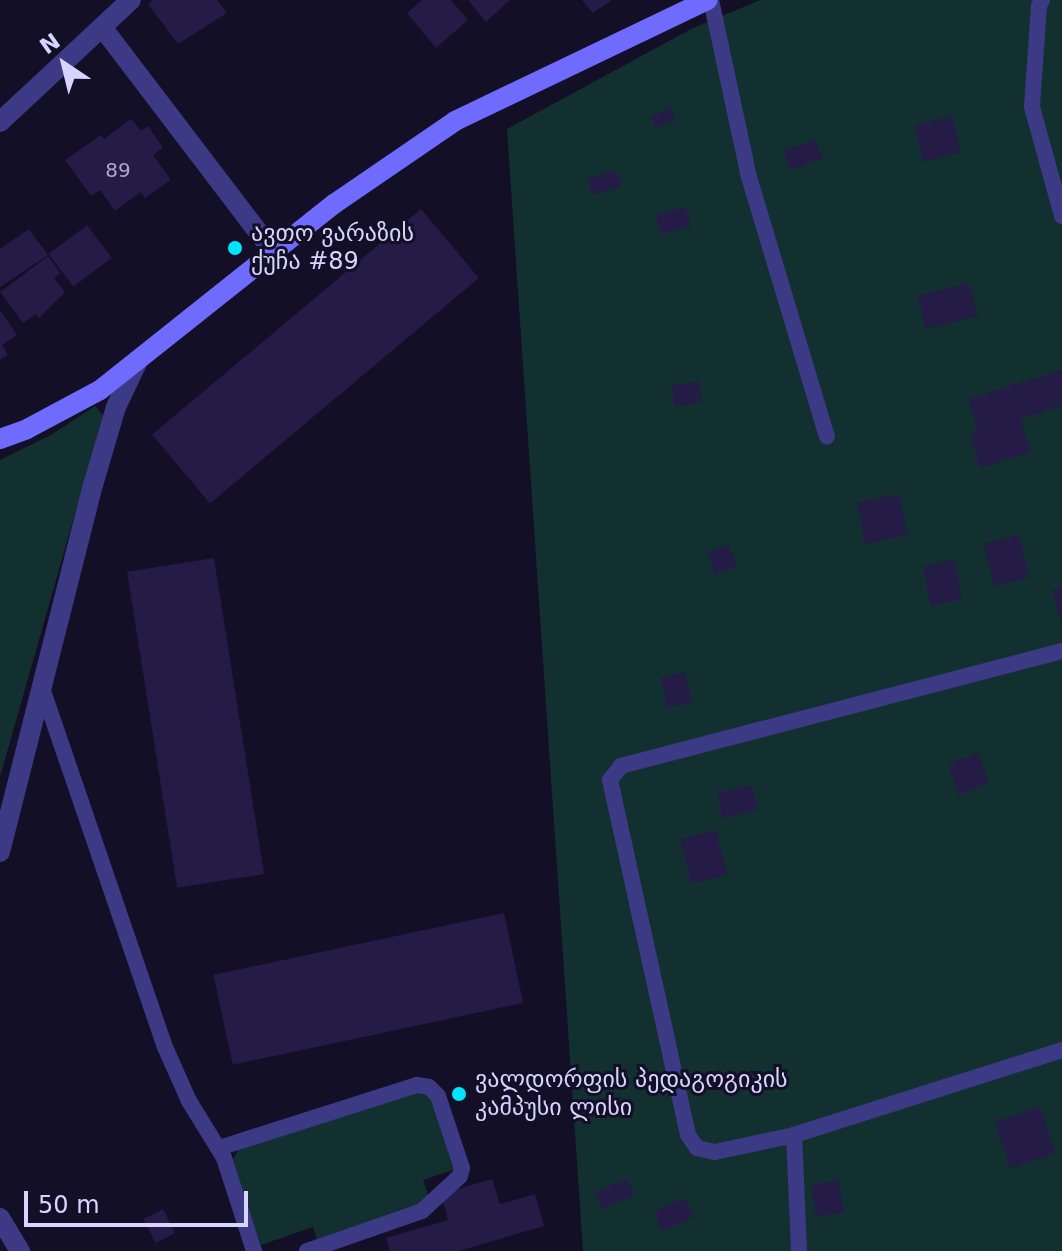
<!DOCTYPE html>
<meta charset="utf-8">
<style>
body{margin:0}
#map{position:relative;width:1062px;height:1251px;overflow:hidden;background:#130f26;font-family:"DejaVu Sans","Noto Sans Georgian",sans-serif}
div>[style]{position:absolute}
.green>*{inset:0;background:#12302f}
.building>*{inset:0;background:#241b47;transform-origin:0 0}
.lane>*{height:16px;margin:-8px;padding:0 8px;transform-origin:8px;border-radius:8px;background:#3d3a85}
.street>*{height:20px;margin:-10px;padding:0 10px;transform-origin:10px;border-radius:10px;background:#3d3a85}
.secondary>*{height:20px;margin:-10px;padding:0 10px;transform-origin:10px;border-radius:10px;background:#6f6bff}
.dots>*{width:22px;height:22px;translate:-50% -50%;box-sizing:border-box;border:4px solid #130f26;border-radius:50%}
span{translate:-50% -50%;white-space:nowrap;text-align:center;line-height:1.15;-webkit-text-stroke:6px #130f26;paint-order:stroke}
.number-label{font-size:20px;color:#aca6d1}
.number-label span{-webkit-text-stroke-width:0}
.poi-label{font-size:24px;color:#d9d4ff}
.left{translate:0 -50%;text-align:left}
.north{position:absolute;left:24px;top:24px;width:80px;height:80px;-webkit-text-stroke:6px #130f26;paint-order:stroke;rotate:325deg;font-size:22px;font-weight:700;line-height:32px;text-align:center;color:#d9d4ff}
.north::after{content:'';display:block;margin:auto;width:28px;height:36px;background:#d9d4ff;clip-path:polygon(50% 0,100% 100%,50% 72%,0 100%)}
.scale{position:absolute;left:24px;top:1191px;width:224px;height:36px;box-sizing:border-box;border:4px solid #d9d4ff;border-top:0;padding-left:10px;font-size:24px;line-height:28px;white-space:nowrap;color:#d9d4ff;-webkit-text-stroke:6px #130f26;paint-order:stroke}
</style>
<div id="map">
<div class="green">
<div style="clip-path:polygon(760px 0,1062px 0,1062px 1251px,583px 1251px,507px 129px,691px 29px)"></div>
<div style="clip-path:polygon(95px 406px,103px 415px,0 777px,0 460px,51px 435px)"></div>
<div style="clip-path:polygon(419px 1092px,431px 1097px,456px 1169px,423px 1180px,430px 1200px,317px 1239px,313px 1227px,261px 1245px,232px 1161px,239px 1149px)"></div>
</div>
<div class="building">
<div style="clip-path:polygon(153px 0,217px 0,227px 13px,178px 44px,148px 4px)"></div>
<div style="clip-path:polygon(422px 0,451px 0,468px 20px,436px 48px,407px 13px)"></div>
<div style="clip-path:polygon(468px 0,510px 0,486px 22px)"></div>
<div style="clip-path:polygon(582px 0,612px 0,593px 13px)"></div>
<div style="left:671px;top:108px;width:12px;height:22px;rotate:66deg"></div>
<div style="left:952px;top:116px;width:37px;height:39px;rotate:76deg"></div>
<div style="clip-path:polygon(131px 119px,141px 131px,148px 126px,163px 148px,153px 155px,171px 180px,145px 198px,141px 192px,115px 211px,100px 190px,91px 196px,65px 160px,101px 135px,104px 139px)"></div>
<div style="left:816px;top:140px;width:20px;height:34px;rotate:72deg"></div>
<div style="left:616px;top:170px;width:17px;height:30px;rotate:73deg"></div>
<div style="left:686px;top:207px;width:20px;height:31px;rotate:75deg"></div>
<div style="left:421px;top:209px;width:90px;height:351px;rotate:50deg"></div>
<div style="left:87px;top:225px;width:41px;height:48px;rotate:53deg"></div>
<div style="clip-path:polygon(29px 229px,48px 255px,0 287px,0 249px)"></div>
<div style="clip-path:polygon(48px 256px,60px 273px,54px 278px,65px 292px,39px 318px,36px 314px,23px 323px,0 292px)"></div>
<div style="left:969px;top:283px;width:34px;height:53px;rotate:76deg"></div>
<div style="clip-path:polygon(0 310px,17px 335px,2px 345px,8px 355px,0 360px)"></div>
<div style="clip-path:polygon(1062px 370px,1062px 406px,1020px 419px,1031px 452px,980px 468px,970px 434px,978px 432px,968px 399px)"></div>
<div style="left:698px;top:381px;width:21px;height:27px;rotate:79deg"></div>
<div style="left:899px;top:494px;width:42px;height:43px;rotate:78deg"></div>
<div style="left:1019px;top:535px;width:44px;height:36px;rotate:76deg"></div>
<div style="left:729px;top:545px;width:23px;height:23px;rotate:70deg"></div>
<div style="left:214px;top:558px;width:320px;height:88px;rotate:81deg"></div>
<div style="left:954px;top:560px;width:40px;height:32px;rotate:78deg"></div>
<div style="clip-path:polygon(1062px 587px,1062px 622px,1061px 622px,1052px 590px)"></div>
<div style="left:685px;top:672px;width:31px;height:25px;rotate:77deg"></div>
<div style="left:978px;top:753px;width:32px;height:32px;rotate:70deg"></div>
<div style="left:752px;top:785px;width:26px;height:36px;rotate:77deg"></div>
<div style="left:716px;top:830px;width:46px;height:37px;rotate:76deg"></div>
<div style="left:504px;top:913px;width:92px;height:297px;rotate:78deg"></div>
<div style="left:1040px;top:1107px;width:49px;height:47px;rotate:72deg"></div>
<div style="clip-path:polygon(492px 1179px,500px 1204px,535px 1194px,544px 1226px,459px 1251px,390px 1251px,386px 1238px,448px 1220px,441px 1194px)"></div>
<div style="left:627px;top:1179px;width:18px;height:34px;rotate:68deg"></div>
<div style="left:838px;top:1180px;width:32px;height:28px;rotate:79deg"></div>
<div style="left:685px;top:1198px;width:21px;height:34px;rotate:67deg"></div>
<div style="left:163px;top:1209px;width:27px;height:22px;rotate:63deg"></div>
</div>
<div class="lane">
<div style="left:711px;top:0;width:181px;rotate:77.9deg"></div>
<div style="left:749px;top:177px;width:271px;rotate:73.3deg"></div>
<div style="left:1042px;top:0;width:7px;rotate:117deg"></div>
<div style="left:1039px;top:6px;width:101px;rotate:94deg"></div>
<div style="left:1032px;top:107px;width:113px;rotate:74.6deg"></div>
<div style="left:1062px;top:651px;width:456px;rotate:165.4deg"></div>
<div style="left:621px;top:766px;width:18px;rotate:128deg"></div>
<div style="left:610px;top:780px;width:363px;rotate:77.6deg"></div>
<div style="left:688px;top:1135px;width:16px;rotate:55deg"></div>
<div style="left:697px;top:1148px;width:18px;rotate:13deg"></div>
<div style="left:715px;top:1152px;width:81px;rotate:-12.1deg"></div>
<div style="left:794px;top:1135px;width:281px;rotate:-17.6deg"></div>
<div style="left:41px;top:685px;width:383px;rotate:71.1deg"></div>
<div style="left:165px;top:1047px;width:59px;rotate:66deg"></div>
<div style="left:189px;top:1101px;width:67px;rotate:58.4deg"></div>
<div style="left:224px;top:1158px;width:98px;rotate:72.1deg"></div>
<div style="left:794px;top:1135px;width:116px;rotate:87.5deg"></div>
<div style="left:219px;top:1148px;width:208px;rotate:-17.7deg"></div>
<div style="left:417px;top:1085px;width:12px;rotate:9deg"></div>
<div style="left:429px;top:1087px;width:13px;rotate:45deg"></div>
<div style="left:438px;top:1096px;width:76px;rotate:71.6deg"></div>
<div style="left:462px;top:1168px;width:8px;rotate:104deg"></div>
<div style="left:460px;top:1176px;width:52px;rotate:137.4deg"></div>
<div style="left:422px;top:1211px;width:122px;rotate:160.8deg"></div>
</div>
<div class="street">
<div style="left:102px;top:27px;width:284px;rotate:52.7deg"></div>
<div style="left:0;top:122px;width:179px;rotate:-43deg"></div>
<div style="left:0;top:852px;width:379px;rotate:-75.8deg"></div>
<div style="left:93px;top:485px;width:81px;rotate:-73.6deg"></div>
<div style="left:116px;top:407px;width:49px;rotate:-64.5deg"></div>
<div style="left:0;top:1218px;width:39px;rotate:59deg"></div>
</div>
<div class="secondary">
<div style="left:0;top:439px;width:29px;rotate:-20deg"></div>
<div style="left:27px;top:429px;width:83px;rotate:-28.1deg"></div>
<div style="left:100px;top:390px;width:299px;rotate:-38.5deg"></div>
<div style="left:334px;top:204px;width:147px;rotate:-34.4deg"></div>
<div style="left:455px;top:121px;width:280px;rotate:-25.6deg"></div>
</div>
<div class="dots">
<div style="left:235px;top:248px;background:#00e5ff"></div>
<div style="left:459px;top:1094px;background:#00e5ff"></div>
</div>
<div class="number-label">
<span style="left:118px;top:170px">89</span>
</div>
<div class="poi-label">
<span class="left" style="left:251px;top:248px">ავთო ვარაზის<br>ქუჩა #89</span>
<span class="left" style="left:475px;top:1094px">ვალდორფის პედაგოგიკის<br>კამპუსი ლისი</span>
</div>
<div class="north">N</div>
<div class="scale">50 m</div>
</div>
